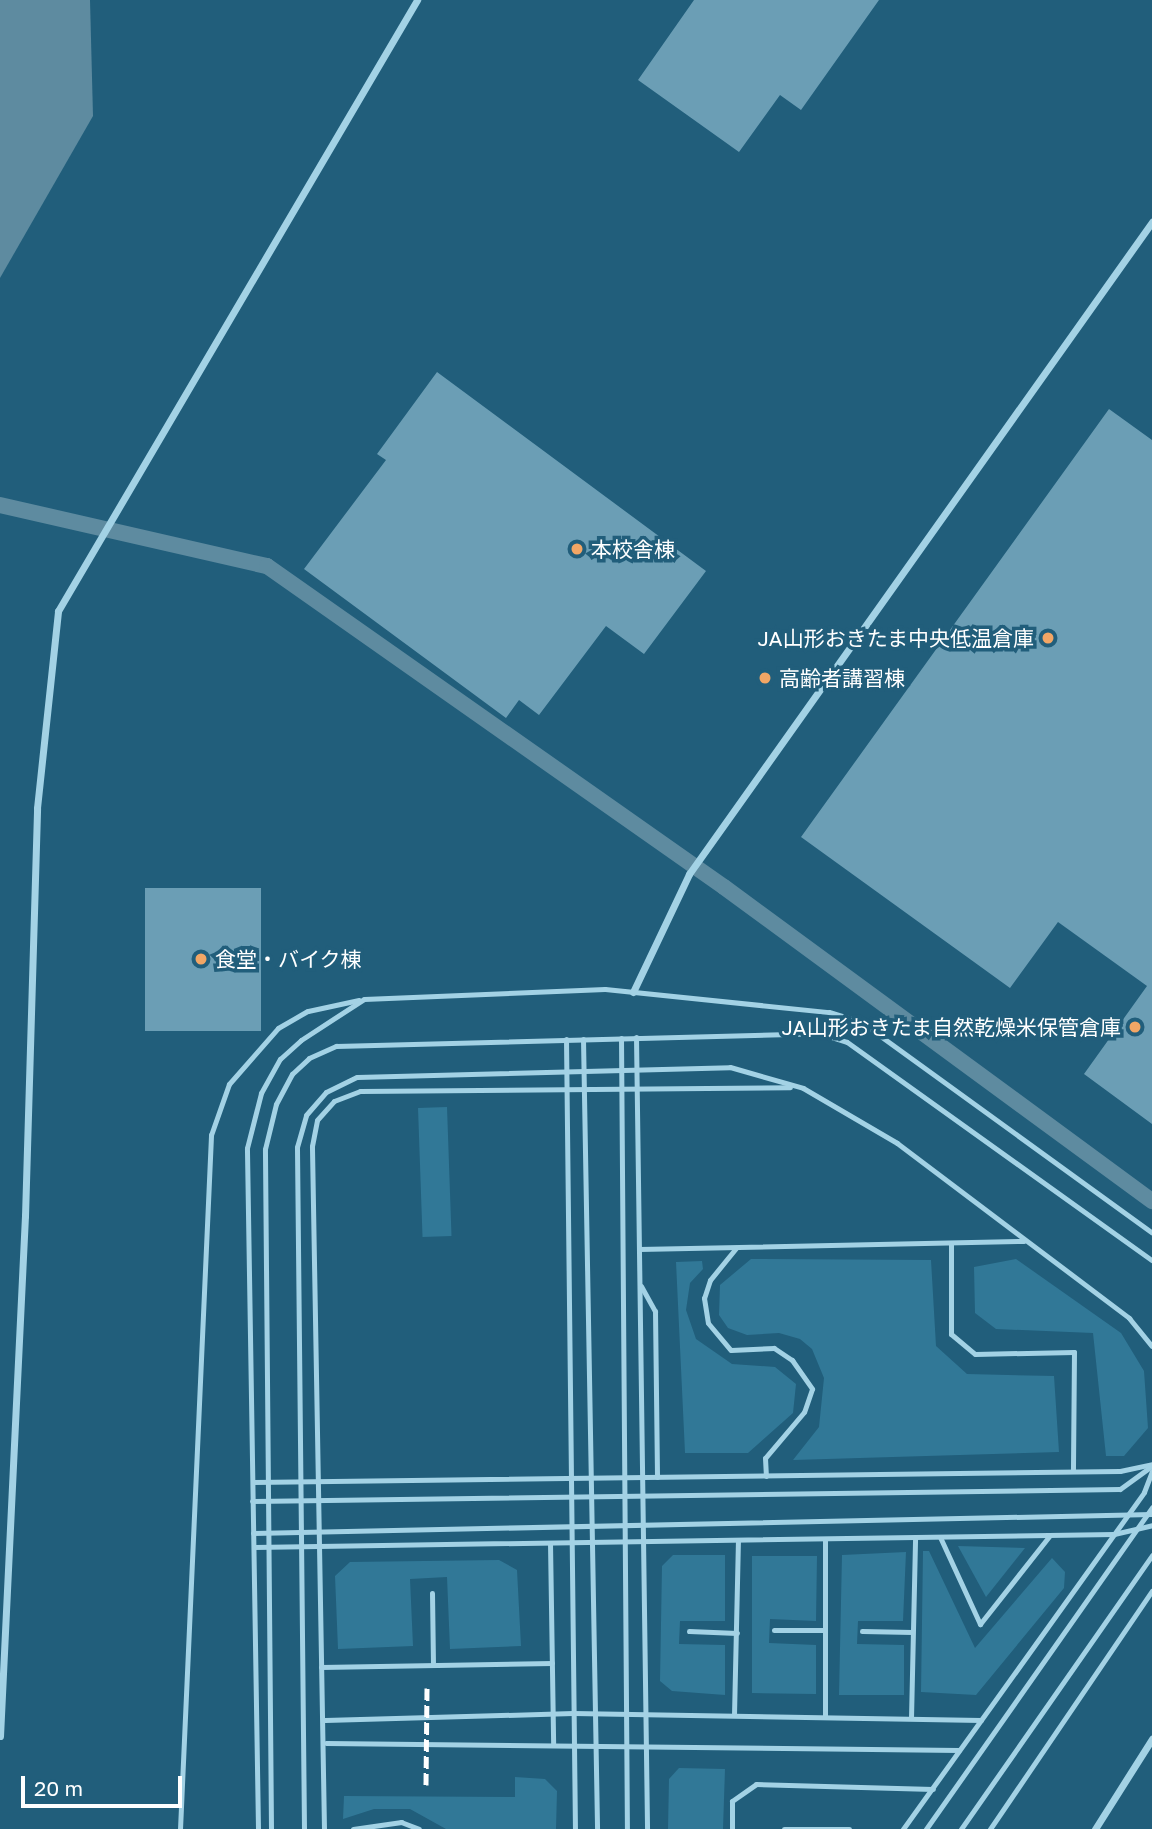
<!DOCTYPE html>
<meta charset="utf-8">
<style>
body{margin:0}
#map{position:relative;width:1152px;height:1829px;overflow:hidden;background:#215e7b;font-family:"Golos Text","Noto Sans JP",sans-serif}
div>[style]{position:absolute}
.green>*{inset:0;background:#317897;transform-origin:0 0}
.water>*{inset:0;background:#5e8ba0}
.stream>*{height:16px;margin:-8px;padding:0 8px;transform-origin:8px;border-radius:8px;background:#5e8ba0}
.building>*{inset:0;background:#6b9eb5;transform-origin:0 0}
.lane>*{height:5px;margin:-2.5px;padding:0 2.5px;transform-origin:2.5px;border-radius:2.5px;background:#a3d2e5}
.street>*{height:7px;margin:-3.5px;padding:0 3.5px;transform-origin:3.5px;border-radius:3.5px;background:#a3d2e5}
.rail>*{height:5px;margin-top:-2.5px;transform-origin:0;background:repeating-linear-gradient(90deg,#fff 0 12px,transparent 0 17px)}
.dots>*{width:19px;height:19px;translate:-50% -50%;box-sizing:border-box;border:4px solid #215e7b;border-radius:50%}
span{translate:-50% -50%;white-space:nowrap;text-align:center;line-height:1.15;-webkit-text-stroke:7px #215e7b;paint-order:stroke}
.poi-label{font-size:21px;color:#fff}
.left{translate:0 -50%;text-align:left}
.right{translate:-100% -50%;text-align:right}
.scale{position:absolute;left:21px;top:1776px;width:161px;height:32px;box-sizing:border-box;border:4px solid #fff;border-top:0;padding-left:9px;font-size:21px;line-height:24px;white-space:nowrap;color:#fff;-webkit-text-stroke:5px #215e7b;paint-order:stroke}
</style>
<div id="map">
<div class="green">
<div style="left:447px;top:1107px;width:129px;height:29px;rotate:88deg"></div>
<div style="clip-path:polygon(751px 1259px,931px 1260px,936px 1346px,967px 1374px,1054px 1376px,1059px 1452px,793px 1460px,819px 1427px,824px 1378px,812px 1349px,800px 1339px,779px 1333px,747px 1335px,728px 1328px,719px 1315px,720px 1285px)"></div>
<div style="clip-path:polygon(1016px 1259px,1121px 1333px,1144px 1371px,1148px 1428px,1124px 1456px,1106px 1456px,1093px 1333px,996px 1329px,975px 1313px,974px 1267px)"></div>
<div style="clip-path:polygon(702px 1261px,703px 1269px,690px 1283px,686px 1310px,696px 1339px,732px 1364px,775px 1367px,796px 1384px,793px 1413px,748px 1453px,685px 1453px,676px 1262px)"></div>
<div style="clip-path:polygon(958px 1546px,1025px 1548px,986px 1597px)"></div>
<div style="clip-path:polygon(923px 1551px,929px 1551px,975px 1648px,1052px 1558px,1065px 1572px,1064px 1588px,976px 1695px,921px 1692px)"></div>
<div style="clip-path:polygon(906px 1552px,903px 1621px,858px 1621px,857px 1644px,904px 1645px,904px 1695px,839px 1695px,842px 1555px)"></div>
<div style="clip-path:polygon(673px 1555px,725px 1555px,725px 1621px,680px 1621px,679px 1644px,725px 1645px,725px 1695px,672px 1691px,660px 1681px,662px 1566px)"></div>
<div style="clip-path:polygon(752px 1556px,817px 1556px,816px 1621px,770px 1619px,769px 1643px,816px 1645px,816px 1694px,752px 1693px)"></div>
<div style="clip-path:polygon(499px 1560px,517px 1570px,521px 1646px,450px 1649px,447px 1577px,410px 1579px,413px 1646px,338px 1649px,335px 1576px,350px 1562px)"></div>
<div style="clip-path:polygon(679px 1768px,725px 1769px,723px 1829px,668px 1829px,669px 1779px)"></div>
<div style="clip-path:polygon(515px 1777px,545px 1779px,557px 1791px,556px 1829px,446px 1829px,410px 1809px,374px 1809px,343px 1819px,344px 1796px,515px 1797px)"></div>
</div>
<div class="water">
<div style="clip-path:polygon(0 0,90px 0,93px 116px,0 278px)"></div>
</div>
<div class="stream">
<div style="left:0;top:505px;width:274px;rotate:12.9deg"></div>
<div style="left:267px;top:566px;width:558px;rotate:35.08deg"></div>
<div style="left:724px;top:887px;width:531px;rotate:36.27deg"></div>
</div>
<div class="building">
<div style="clip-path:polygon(694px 0,879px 0,801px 110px,780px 95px,739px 152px,638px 80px)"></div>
<div style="clip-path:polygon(437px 372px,706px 571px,644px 654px,606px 626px,539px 715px,519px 700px,506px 718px,304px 569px,386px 460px,377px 454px)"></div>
<div style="clip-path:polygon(1109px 409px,1152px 440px,1152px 1124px,1084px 1074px,1147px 986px,1058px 922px,1010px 988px,801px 837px)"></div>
<div style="left:145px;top:888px;width:116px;height:143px"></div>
</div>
<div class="lane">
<div style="left:636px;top:1037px;width:792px;rotate:89.2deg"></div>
<div style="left:621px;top:1038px;width:791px;rotate:89.57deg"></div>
<div style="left:566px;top:1039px;width:790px;rotate:89.35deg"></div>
<div style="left:583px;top:1039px;width:790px;rotate:88.98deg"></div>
<div style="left:951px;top:1243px;width:91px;rotate:90deg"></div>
<div style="left:951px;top:1334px;width:31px;rotate:40deg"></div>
<div style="left:975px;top:1354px;width:99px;rotate:-1.2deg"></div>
<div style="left:1074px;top:1352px;width:119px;rotate:90.5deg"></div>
<div style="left:736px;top:1248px;width:41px;rotate:129.1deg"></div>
<div style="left:710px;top:1280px;width:19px;rotate:108deg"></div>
<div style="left:704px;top:1298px;width:25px;rotate:81deg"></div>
<div style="left:708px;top:1323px;width:35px;rotate:50deg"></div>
<div style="left:731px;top:1350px;width:43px;rotate:-2.7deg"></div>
<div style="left:774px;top:1348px;width:22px;rotate:34deg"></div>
<div style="left:792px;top:1360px;width:35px;rotate:55deg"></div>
<div style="left:812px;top:1389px;width:24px;rotate:109deg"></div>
<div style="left:804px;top:1412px;width:60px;rotate:130.3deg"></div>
<div style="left:765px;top:1458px;width:18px;rotate:87deg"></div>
<div style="left:639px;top:1249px;width:385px;rotate:-1.2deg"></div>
<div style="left:641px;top:1286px;width:29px;rotate:61deg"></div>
<div style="left:655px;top:1311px;width:166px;rotate:89.3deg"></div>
<div style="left:253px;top:1482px;width:867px;rotate:-0.73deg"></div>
<div style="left:1120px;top:1471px;width:33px;rotate:-12deg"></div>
<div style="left:252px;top:1501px;width:868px;rotate:-0.79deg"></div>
<div style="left:1120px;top:1489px;width:39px;rotate:-36deg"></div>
<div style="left:253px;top:1533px;width:899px;rotate:-1.21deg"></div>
<div style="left:940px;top:1537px;width:96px;rotate:65.3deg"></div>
<div style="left:980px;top:1624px;width:113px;rotate:-51.8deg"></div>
<div style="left:550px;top:1543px;width:201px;rotate:89.1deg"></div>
<div style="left:254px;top:1547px;width:860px;rotate:-0.87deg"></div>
<div style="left:1114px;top:1534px;width:39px;rotate:-13deg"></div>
<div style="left:432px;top:1593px;width:72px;rotate:89.2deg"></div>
<div style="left:774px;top:1630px;width:51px"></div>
<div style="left:689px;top:1631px;width:48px;rotate:2.4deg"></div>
<div style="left:862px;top:1631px;width:50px;rotate:1.1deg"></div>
<div style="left:321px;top:1667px;width:231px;rotate:-1deg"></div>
<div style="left:734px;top:1715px;width:175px;rotate:-88.7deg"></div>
<div style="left:825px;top:1715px;width:176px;rotate:-90deg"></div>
<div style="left:911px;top:1718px;width:181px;rotate:-88.7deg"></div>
<div style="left:325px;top:1720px;width:248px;rotate:-1.6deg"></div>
<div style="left:573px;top:1713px;width:408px;rotate:1deg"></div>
<div style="left:326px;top:1743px;width:633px;rotate:0.63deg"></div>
<div style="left:180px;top:1829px;width:695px;rotate:-87.44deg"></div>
<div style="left:211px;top:1135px;width:54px;rotate:-70.6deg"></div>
<div style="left:229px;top:1084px;width:74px;rotate:-48.8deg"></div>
<div style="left:278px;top:1028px;width:34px;rotate:-30deg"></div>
<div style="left:308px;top:1011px;width:52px;rotate:-12.2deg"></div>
<div style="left:258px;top:1829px;width:681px;rotate:-90.93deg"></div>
<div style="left:247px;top:1148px;width:57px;rotate:-75.7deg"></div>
<div style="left:261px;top:1093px;width:39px;rotate:-61deg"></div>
<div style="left:280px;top:1059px;width:28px;rotate:-42deg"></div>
<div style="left:301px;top:1040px;width:75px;rotate:-33.1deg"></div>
<div style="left:364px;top:999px;width:241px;rotate:-2.4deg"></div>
<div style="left:605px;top:989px;width:225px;rotate:5.9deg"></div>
<div style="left:829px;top:1012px;width:34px;rotate:17deg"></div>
<div style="left:861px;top:1022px;width:359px;rotate:35.9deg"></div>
<div style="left:271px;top:1829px;width:680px;rotate:-90.51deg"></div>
<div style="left:265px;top:1149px;width:46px;rotate:-76.3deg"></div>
<div style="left:276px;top:1104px;width:34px;rotate:-62deg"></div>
<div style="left:292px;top:1074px;width:23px;rotate:-43deg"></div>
<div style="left:309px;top:1058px;width:30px;rotate:-24deg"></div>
<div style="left:336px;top:1046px;width:483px;rotate:-1.5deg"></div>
<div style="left:819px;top:1033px;width:29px;rotate:18deg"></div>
<div style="left:847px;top:1042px;width:375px;rotate:35.6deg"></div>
<div style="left:304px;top:1829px;width:682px;rotate:-90.59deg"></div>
<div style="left:297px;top:1147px;width:33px;rotate:-74deg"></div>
<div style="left:306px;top:1115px;width:30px;rotate:-49deg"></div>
<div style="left:326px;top:1092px;width:34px;rotate:-26deg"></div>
<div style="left:357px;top:1077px;width:373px;rotate:-1.5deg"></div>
<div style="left:730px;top:1067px;width:76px;rotate:16deg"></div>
<div style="left:803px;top:1088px;width:109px;rotate:30.3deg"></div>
<div style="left:897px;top:1143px;width:291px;rotate:37deg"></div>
<div style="left:1129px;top:1318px;width:36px;rotate:51deg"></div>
<div style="left:324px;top:1829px;width:683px;rotate:-91.01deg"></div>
<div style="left:312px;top:1146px;width:26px;rotate:-79deg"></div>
<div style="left:317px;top:1120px;width:25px;rotate:-48deg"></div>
<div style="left:334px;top:1101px;width:28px;rotate:-21deg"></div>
<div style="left:360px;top:1091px;width:430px;rotate:-0.5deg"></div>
<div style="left:353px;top:1829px;width:49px;rotate:-8.3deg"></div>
<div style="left:401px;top:1822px;width:19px;rotate:21deg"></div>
<div style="left:732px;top:1829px;width:28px;rotate:-90deg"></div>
<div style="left:732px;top:1801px;width:29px;rotate:-35deg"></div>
<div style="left:756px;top:1784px;width:177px;rotate:1.6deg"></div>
<div style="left:784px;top:1829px;width:65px"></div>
<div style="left:903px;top:1829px;width:414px;rotate:-54.4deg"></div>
<div style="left:1144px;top:1492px;width:22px;rotate:-69deg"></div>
<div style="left:926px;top:1829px;width:393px;rotate:-54.9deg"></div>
<div style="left:961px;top:1829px;width:334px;rotate:-55.1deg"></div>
<div style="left:990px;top:1829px;width:288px;rotate:-55.8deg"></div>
</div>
<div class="street">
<div style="left:633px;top:992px;width:131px;rotate:-64.6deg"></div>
<div style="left:689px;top:874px;width:800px;rotate:-54.62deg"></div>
<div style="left:0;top:1736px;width:521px;rotate:-87.25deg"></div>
<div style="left:25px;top:1216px;width:408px;rotate:-88.3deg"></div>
<div style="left:37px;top:808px;width:198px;rotate:-83.9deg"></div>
<div style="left:58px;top:611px;width:709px;rotate:-59.56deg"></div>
<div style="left:1095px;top:1829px;width:107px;rotate:-57.7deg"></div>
</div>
<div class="rail">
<div style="left:426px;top:1785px;width:97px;rotate:-89.4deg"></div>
</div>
<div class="dots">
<div style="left:577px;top:549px;background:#f2a665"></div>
<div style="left:1048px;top:638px;background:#f2a665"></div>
<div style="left:765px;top:678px;background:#f2a665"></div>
<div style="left:201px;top:959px;background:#f2a665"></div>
<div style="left:1135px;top:1027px;background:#f2a665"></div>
</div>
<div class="poi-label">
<span class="left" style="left:591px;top:549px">本校舎棟</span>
<span class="right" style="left:1034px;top:638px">JA山形おきたま中央低温倉庫</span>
<span class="left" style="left:779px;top:678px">高齢者講習棟</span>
<span class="left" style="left:215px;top:959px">食堂・バイク棟</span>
<span class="right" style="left:1121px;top:1027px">JA山形おきたま自然乾燥米保管倉庫</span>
</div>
<div class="scale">20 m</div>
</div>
